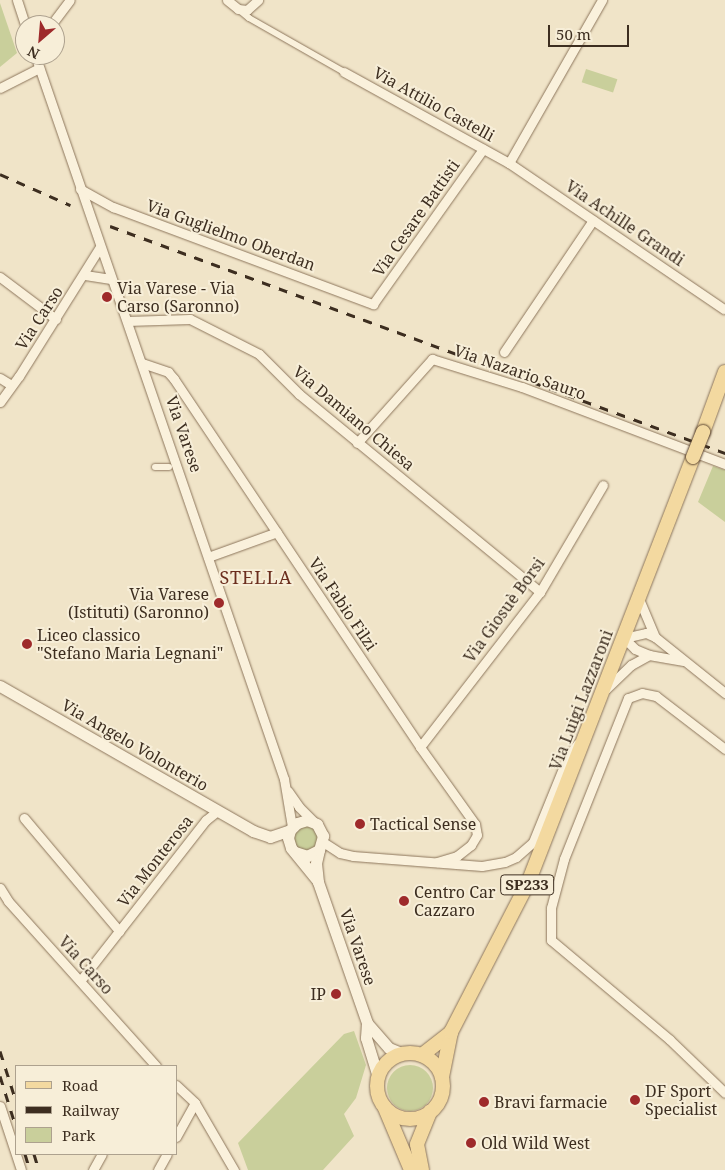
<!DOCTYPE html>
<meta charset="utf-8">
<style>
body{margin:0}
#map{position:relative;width:725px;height:1170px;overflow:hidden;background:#f0e4c8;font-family:"Noto Serif",serif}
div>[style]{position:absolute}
.green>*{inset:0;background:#c9cf9b;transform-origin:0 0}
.round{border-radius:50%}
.roads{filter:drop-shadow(0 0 1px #8d765c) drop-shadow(0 0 1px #8d765c)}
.pedestrian>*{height:6px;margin:-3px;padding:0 3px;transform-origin:3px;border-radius:3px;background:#faf1dc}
.minor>*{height:9px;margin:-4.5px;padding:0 4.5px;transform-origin:4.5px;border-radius:4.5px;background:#faf1dc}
.tertiary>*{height:11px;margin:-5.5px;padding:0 5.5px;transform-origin:5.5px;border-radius:5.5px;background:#faf1dc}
.primary>*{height:14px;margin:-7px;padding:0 7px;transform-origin:7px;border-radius:7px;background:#f3d9a0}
.primary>.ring{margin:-7px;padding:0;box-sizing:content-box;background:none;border:14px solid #f3d9a0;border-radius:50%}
.rail>*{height:3px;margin-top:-1.5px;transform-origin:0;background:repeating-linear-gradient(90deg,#3d2e20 0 9px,transparent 0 18px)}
.bridges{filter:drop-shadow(0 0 1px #5b4430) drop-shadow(0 0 1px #5b4430)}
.primary-bridge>*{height:14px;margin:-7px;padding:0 7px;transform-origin:7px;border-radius:7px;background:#f3d9a0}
.dots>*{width:14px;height:14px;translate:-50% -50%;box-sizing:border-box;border:2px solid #f7eed8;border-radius:50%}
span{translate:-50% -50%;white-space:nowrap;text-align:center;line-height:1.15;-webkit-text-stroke:4px #f7eed8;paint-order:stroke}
.shield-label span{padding:1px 4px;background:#f7eed8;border:1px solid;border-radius:4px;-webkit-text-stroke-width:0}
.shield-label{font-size:15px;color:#3d2e20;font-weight:700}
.street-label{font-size:16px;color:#3d2e20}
.poi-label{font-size:16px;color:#3d2e20}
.left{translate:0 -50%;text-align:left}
.right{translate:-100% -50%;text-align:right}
.neighbourhood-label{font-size:18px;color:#6b2e1e;letter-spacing:1px}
.legend{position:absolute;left:15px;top:1065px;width:162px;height:90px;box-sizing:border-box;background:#f7eed8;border:1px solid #ada18e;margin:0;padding:6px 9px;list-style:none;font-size:15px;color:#3d2e20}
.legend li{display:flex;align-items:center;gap:10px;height:25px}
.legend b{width:25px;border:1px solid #ada18e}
.north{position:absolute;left:15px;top:15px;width:50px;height:50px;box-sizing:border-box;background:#f7eed8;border:1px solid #ada18e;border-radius:50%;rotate:207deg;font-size:14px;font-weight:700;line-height:20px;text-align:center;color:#3d2e20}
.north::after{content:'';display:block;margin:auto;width:18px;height:22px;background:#9e2a2b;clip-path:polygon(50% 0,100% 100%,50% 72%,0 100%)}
.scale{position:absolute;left:548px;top:25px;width:81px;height:22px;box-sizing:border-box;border:2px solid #3d2e20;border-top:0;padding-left:6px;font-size:15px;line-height:18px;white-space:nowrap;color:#3d2e20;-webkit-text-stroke:4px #f7eed8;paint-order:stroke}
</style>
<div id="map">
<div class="green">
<div style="clip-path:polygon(0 3px,17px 53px,0 67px)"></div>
<div style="left:586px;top:69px;width:33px;height:14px;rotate:18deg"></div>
<div style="clip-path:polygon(713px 466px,725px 470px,725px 522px,698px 502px)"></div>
<div style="clip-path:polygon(306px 824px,318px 831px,318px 844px,308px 851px,296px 847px,293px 834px,295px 830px)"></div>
<div style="clip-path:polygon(354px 1031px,366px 1065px,356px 1098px,344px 1114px,354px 1136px,323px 1170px,248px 1170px,238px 1143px,344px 1034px)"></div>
<div class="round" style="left:387px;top:1065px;width:46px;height:46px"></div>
</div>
<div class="roads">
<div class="pedestrian">
<div style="left:238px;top:9px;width:14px;rotate:39deg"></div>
<div style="left:249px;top:18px;width:109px;rotate:29.6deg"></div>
<div style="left:155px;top:467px;width:14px"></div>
</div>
<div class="minor">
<div style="left:17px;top:0;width:26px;rotate:72deg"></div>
<div style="left:227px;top:0;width:14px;rotate:39deg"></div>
<div style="left:238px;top:9px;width:9px;rotate:6deg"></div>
<div style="left:247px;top:10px;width:15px;rotate:-42deg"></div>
<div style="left:51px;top:25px;width:31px;rotate:-53deg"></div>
<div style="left:35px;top:55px;width:766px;rotate:71.02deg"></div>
<div style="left:284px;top:779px;width:49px;rotate:80.5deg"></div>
<div style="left:344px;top:72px;width:188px;rotate:28.9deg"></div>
<div style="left:509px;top:163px;width:260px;rotate:34.2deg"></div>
<div style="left:0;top:88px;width:44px;rotate:-27.1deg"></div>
<div style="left:509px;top:163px;width:188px;rotate:-60.3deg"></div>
<div style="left:80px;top:189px;width:38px;rotate:29deg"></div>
<div style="left:113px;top:207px;width:278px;rotate:20.5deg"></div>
<div style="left:373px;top:304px;width:190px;rotate:-54.6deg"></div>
<div style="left:85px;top:275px;width:26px;rotate:9deg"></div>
<div style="left:0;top:277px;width:70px;rotate:36.9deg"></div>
<div style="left:127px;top:321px;width:63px;rotate:-1.8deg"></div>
<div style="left:190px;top:319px;width:77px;rotate:26.9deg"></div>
<div style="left:259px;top:354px;width:57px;rotate:45deg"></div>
<div style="left:299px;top:394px;width:312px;rotate:39.4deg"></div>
<div style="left:504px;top:352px;width:159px;rotate:-56deg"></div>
<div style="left:142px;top:363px;width:28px;rotate:19deg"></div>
<div style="left:168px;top:372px;width:9px;rotate:49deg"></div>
<div style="left:174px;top:379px;width:443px;rotate:56.2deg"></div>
<div style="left:420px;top:747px;width:95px;rotate:54.5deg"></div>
<div style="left:475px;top:824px;width:11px;rotate:80deg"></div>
<div style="left:477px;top:835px;width:12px;rotate:121deg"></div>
<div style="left:471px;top:845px;width:18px;rotate:142deg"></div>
<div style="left:457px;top:856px;width:21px;rotate:163deg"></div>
<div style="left:0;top:378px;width:13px;rotate:32deg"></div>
<div style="left:0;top:402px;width:32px;rotate:-54deg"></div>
<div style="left:19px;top:376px;width:152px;rotate:-57.9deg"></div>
<div style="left:357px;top:443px;width:113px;rotate:-48.2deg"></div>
<div style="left:432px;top:359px;width:94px;rotate:17.3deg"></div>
<div style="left:522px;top:387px;width:217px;rotate:20.8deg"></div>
<div style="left:208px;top:557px;width:73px;rotate:-19.9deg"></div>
<div style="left:639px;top:599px;width:41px;rotate:67.2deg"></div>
<div style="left:655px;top:637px;width:90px;rotate:38.7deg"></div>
<div style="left:649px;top:655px;width:15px;rotate:-157deg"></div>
<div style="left:635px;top:649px;width:16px;rotate:-135deg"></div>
<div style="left:624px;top:638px;width:23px;rotate:-13deg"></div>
<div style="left:646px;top:633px;width:10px;rotate:24deg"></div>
<div style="left:606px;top:689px;width:35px;rotate:-44deg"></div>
<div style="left:631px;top:665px;width:21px;rotate:-29deg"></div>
<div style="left:649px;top:655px;width:35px;rotate:10deg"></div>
<div style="left:420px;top:747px;width:196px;rotate:-52.3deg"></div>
<div style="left:540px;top:592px;width:124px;rotate:-59.5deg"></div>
<div style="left:725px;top:749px;width:87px;rotate:-142.5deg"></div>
<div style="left:656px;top:696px;width:14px;rotate:-168deg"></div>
<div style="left:642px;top:693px;width:15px;rotate:160deg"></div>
<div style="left:628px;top:698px;width:173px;rotate:111.7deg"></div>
<div style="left:564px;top:859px;width:51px;rotate:104.9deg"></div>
<div style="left:551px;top:908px;width:32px;rotate:90deg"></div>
<div style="left:551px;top:940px;width:155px;rotate:40deg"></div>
<div style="left:670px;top:1040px;width:76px;rotate:43.9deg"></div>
<div style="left:288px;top:791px;width:19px;rotate:55deg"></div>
<div style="left:299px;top:807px;width:23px;rotate:45deg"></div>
<div style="left:24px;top:818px;width:148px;rotate:49.9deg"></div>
<div style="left:323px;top:842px;width:20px;rotate:33deg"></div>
<div style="left:340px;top:853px;width:13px;rotate:13deg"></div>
<div style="left:353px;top:856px;width:129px;rotate:4.4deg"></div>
<div style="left:482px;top:866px;width:23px;rotate:-10deg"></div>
<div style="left:505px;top:862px;width:12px;rotate:-24deg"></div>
<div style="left:516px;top:857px;width:23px;rotate:-41deg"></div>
<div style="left:533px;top:842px;width:93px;rotate:-67.9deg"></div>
<div style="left:568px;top:756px;width:16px;rotate:-52deg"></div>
<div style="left:0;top:888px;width:15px;rotate:58deg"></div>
<div style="left:8px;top:901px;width:222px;rotate:48.1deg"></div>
<div style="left:80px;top:981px;width:204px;rotate:-52deg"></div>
<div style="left:206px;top:820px;width:14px;rotate:-39deg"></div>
<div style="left:176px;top:1085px;width:26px;rotate:43deg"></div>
<div style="left:195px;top:1103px;width:78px;rotate:59.8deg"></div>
<div style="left:0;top:1106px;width:67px;rotate:71.8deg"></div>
<div style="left:176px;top:1137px;width:39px;rotate:-61deg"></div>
<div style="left:93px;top:1170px;width:18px;rotate:-61deg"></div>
<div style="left:158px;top:1170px;width:18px;rotate:-61deg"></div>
</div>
<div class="tertiary">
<div style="left:0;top:686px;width:292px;rotate:29.8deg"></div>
<div style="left:253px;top:831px;width:18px;rotate:19deg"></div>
<div style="left:270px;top:837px;width:21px;rotate:-19deg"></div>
<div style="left:319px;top:850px;width:13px;rotate:103deg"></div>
<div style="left:316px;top:863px;width:19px;rotate:84deg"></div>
<div style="left:318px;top:882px;width:149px;rotate:70.8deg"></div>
<div style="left:367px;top:1023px;width:33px;rotate:49deg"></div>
<div style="left:389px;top:1048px;width:16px;rotate:22deg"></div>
<div style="left:295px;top:852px;width:13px;rotate:18deg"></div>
<div style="left:307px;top:856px;width:13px;rotate:-27deg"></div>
<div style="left:319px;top:850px;width:15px;rotate:-74deg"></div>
<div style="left:323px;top:836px;width:13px;rotate:-117deg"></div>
<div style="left:317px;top:824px;width:11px;rotate:-158deg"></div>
<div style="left:307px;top:820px;width:10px;rotate:163deg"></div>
<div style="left:297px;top:823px;width:10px;rotate:135deg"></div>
<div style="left:290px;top:830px;width:8px;rotate:104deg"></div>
<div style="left:288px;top:838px;width:10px;rotate:73deg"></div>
<div style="left:291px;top:848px;width:41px;rotate:50.9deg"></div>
<div style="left:367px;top:1023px;width:15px;rotate:94deg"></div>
<div style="left:366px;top:1038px;width:41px;rotate:72.9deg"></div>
</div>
<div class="primary">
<div style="left:703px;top:432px;width:64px;rotate:-69.9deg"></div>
<div class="ring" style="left:377px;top:1053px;width:52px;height:52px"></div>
<div style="left:422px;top:1055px;width:37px;rotate:-38deg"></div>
<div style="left:442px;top:1077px;width:46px;rotate:-78.7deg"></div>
<div style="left:451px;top:1032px;width:168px;rotate:-62.7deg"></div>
<div style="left:528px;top:883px;width:457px;rotate:-68.8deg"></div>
<div style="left:385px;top:1108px;width:67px;rotate:67.2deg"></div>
<div style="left:422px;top:1170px;width:26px;rotate:-101deg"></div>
<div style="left:417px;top:1144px;width:35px;rotate:-68deg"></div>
</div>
</div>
<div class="rail">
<div style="left:0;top:174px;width:77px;rotate:23.9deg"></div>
<div style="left:110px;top:226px;width:656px;rotate:20.26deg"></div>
<div style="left:0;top:1051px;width:52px;rotate:72.3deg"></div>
<div style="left:0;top:1076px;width:53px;rotate:72.6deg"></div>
<div style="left:25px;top:1154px;width:17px;rotate:73deg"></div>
<div style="left:34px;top:1154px;width:17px;rotate:73deg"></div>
</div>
<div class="bridges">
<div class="primary-bridge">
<div style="left:693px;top:457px;width:27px;rotate:-68deg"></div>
</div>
</div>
<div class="dots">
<div style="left:107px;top:297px;background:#9e2a2b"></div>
<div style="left:219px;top:603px;background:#9e2a2b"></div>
<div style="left:27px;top:644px;background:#9e2a2b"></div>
<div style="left:360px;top:824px;background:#9e2a2b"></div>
<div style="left:404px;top:901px;background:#9e2a2b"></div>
<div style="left:336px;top:994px;background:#9e2a2b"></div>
<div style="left:635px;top:1100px;background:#9e2a2b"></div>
<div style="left:484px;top:1102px;background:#9e2a2b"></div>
<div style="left:471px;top:1143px;background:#9e2a2b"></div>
</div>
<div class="shield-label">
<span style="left:527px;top:885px">SP233</span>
</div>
<div class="street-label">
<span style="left:434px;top:104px;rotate:29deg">Via Attilio Castelli</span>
<span style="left:416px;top:218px;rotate:-55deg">Via Cesare Battisti</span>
<span style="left:625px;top:223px;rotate:34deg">Via Achille Grandi</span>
<span style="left:231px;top:235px;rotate:20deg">Via Guglielmo Oberdan</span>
<span style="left:39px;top:318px;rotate:-57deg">Via Carso</span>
<span style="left:520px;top:372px;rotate:19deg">Via Nazario Sauro</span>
<span style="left:354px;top:418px;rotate:40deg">Via Damiano Chiesa</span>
<span style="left:184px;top:434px;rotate:71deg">Via Varese</span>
<span style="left:343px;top:604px;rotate:56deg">Via Fabio Filzi</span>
<span style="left:504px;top:610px;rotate:-54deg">Via Giosuè Borsi</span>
<span style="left:581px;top:700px;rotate:-69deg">Via Luigi Lazzaroni</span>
<span style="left:135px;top:745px;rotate:30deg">Via Angelo Volonterio</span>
<span style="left:155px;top:861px;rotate:-52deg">Via Monterosa</span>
<span style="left:358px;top:947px;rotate:71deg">Via Varese</span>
<span style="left:86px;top:965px;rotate:48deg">Via Carso</span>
</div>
<div class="poi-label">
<span class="left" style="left:117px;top:297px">Via Varese - Via<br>Carso (Saronno)</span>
<span class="right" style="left:209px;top:603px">Via Varese<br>(Istituti) (Saronno)</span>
<span class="left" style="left:37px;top:644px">Liceo classico<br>"Stefano Maria Legnani"</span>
<span class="left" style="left:370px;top:824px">Tactical Sense</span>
<span class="left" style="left:414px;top:901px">Centro Car<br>Cazzaro</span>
<span class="right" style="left:326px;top:994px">IP</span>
<span class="left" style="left:645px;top:1100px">DF Sport<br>Specialist</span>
<span class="left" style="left:494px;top:1102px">Bravi farmacie</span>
<span class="left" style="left:481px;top:1143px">Old Wild West</span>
</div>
<div class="neighbourhood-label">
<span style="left:256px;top:577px">STELLA</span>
</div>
<ul class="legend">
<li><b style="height:6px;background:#f3d9a0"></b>Road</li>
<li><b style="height:6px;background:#3d2e20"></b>Railway</li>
<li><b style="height:14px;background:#c9cf9b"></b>Park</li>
</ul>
<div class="north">N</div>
<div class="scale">50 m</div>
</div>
